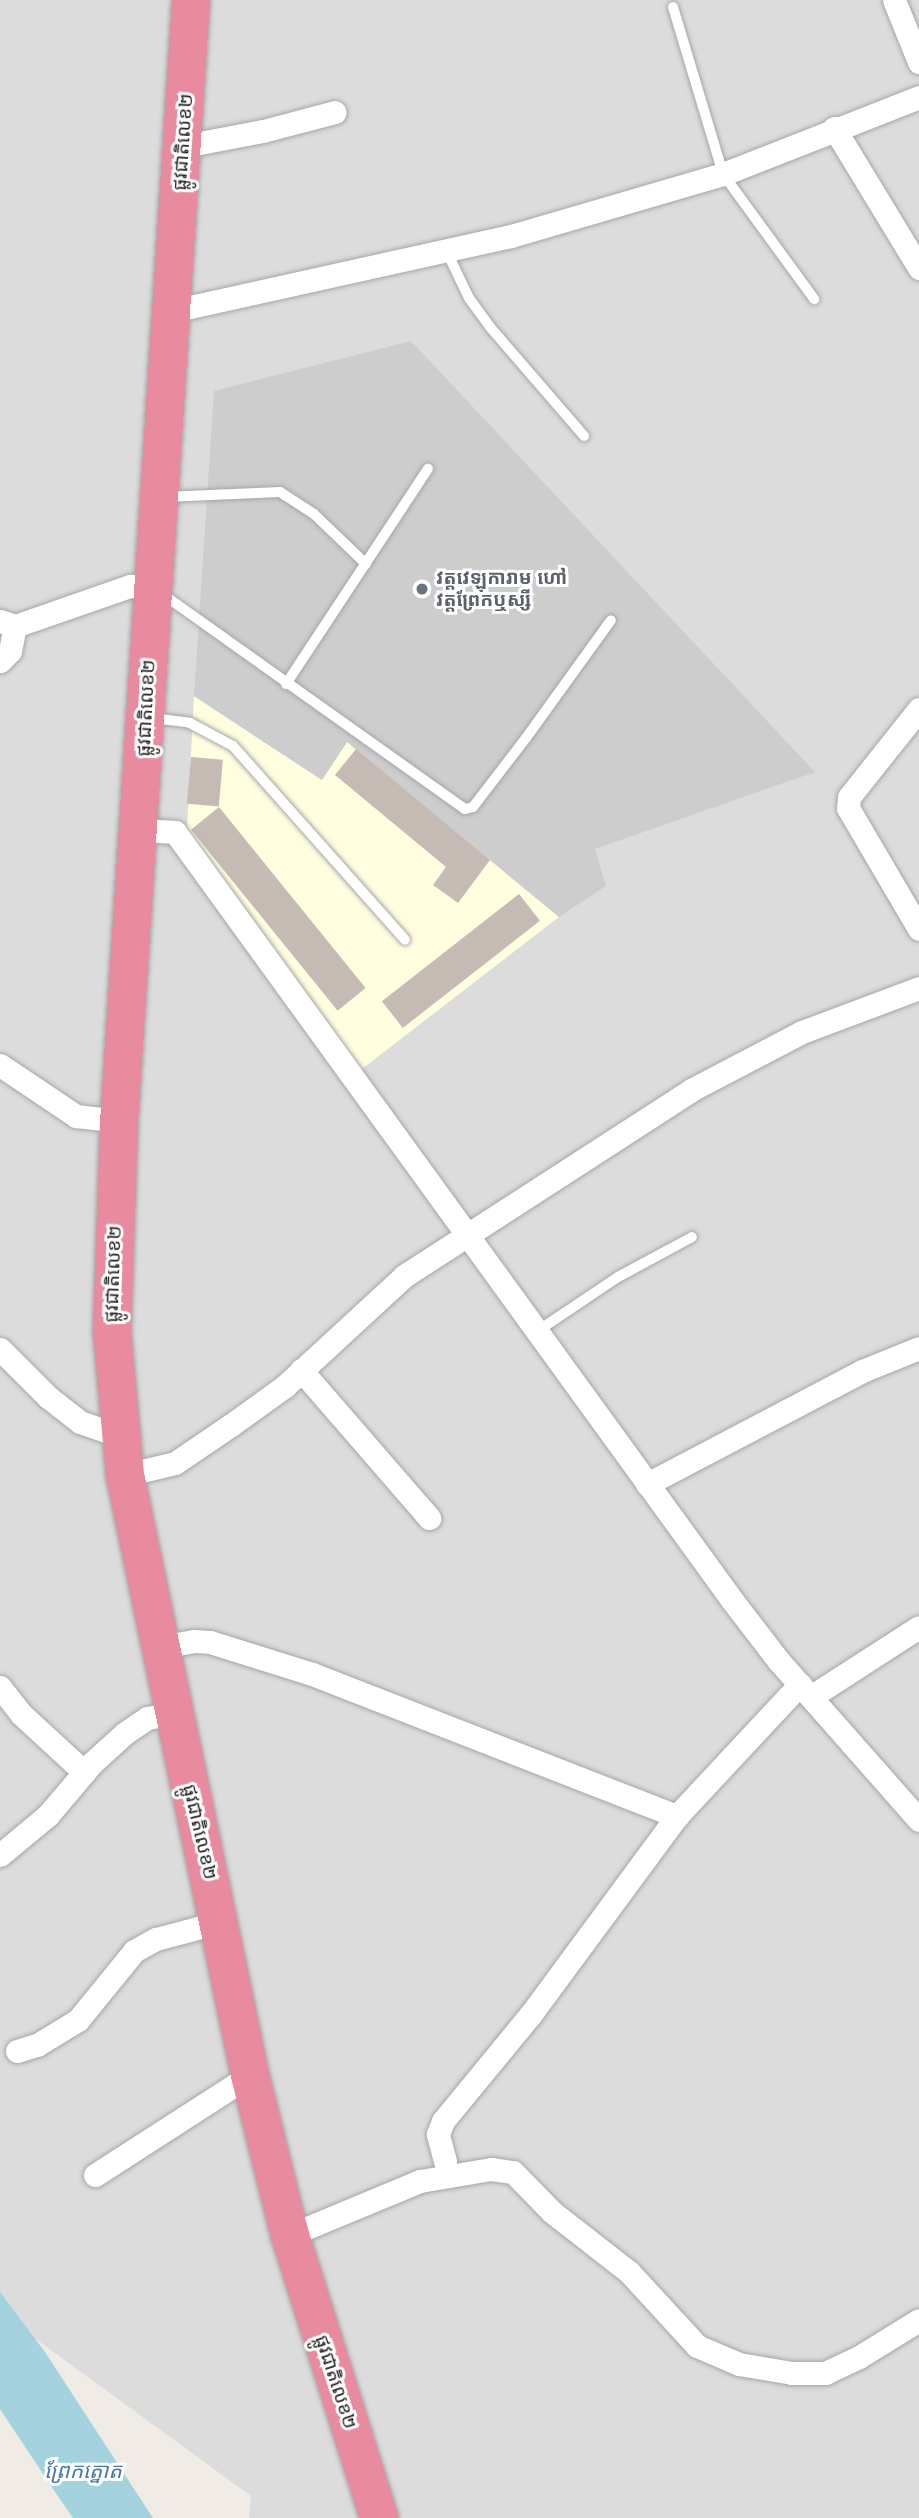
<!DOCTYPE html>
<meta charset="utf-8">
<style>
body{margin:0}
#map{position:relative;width:919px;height:2518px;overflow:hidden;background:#f0ece5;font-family:"Work Sans","Noto Sans Khmer",sans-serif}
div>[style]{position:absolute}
.residential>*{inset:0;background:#dddcdc}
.education>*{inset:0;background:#fffedf}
.religious>*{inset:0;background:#cdcdcd}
.water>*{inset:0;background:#a4d3df}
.building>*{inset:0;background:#c5bbb4;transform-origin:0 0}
.roads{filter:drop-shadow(0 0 2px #a6a6a6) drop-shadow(0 0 2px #a6a6a6)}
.lane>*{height:10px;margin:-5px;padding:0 5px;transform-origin:5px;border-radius:5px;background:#fff}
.street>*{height:23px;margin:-11.5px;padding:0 11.5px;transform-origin:11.5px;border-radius:11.5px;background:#fff}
.highway>*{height:38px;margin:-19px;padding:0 19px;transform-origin:19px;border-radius:19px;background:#e98b9f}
.dots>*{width:19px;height:19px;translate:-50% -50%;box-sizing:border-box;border:4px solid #fff;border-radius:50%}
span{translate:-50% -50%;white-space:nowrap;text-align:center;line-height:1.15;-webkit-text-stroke:6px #fff;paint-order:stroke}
.street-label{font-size:19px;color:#1f1f1f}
.worship-label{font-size:19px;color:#5b616d;font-weight:700}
.left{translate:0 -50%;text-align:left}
.water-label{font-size:21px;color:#457aaa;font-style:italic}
</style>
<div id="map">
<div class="residential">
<div style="clip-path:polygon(0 0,919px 0,919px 2518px,249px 2518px,251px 2496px,0 2313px)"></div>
</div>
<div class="education">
<div style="clip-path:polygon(194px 696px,322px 780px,347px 742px,559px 917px,358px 1072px,187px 828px)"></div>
</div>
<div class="religious">
<div style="clip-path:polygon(411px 341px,815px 772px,595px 849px,606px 886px,559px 917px,347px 742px,322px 780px,194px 696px,214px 391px)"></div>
</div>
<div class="water">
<div style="clip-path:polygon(0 2292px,45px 2352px,153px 2518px,73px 2518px,53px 2489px,0 2409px)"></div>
</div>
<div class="building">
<div style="clip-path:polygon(356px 749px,490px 860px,458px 903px,433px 885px,446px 867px,335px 775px)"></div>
<div style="left:191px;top:757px;width:32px;height:47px;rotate:5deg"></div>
<div style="left:219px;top:807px;width:233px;height:36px;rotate:51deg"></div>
<div style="left:519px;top:894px;width:34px;height:174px;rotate:52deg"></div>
</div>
<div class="roads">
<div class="lane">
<div style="left:673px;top:7px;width:174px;rotate:73.3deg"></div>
<div style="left:723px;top:174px;width:155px;rotate:53.9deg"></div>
<div style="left:446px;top:250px;width:53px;rotate:64.4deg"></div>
<div style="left:469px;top:298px;width:36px;rotate:54deg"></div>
<div style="left:490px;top:327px;width:144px;rotate:49.2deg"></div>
<div style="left:164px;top:497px;width:116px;rotate:-2.5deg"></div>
<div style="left:280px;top:492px;width:40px;rotate:32.9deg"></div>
<div style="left:314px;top:514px;width:72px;rotate:43.9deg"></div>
<div style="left:161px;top:593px;width:373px;rotate:35.4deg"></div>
<div style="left:465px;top:809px;width:8px;rotate:-14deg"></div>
<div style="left:473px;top:807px;width:87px;rotate:-52.5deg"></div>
<div style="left:526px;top:738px;width:145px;rotate:-54.2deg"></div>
<div style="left:286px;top:684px;width:258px;rotate:-56.6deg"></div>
<div style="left:152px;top:718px;width:38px;rotate:7deg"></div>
<div style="left:190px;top:723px;width:49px;rotate:28.1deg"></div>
<div style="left:233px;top:746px;width:259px;rotate:48.4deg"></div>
<div style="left:536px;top:1332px;width:99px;rotate:-33.9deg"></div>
<div style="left:618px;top:1277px;width:84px;rotate:-28.4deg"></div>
</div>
<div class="street">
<div style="left:894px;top:0;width:67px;rotate:68deg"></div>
<div style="left:834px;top:128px;width:164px;rotate:58.7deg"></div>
<div style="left:184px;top:146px;width:80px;rotate:-10.8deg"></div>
<div style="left:263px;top:131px;width:74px;rotate:-14.8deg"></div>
<div style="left:172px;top:311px;width:347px;rotate:-12.5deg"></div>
<div style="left:511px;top:236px;width:221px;rotate:-16.3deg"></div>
<div style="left:723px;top:174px;width:211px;rotate:-21.4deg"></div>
<div style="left:0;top:621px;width:16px;rotate:18deg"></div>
<div style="left:15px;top:626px;width:122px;rotate:-19.2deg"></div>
<div style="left:130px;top:586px;width:23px;rotate:2deg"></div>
<div style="left:0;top:661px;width:14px;rotate:-45deg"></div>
<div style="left:10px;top:651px;width:25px;rotate:-79deg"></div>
<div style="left:919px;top:709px;width:112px;rotate:128.5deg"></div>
<div style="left:849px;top:797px;width:11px;rotate:95deg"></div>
<div style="left:848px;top:808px;width:140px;rotate:59.6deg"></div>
<div style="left:140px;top:830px;width:35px;rotate:3deg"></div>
<div style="left:175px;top:832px;width:949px;rotate:54.05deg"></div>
<div style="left:732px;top:1600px;width:76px;rotate:52.5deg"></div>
<div style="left:778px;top:1660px;width:213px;rotate:48.6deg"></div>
<div style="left:0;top:1065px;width:92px;rotate:33.9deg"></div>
<div style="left:76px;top:1116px;width:43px;rotate:6.6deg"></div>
<div style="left:0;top:1349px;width:68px;rotate:45deg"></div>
<div style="left:48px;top:1397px;width:41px;rotate:38deg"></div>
<div style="left:80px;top:1422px;width:42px;rotate:19.3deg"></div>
<div style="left:301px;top:1370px;width:196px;rotate:49.1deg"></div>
<div style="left:125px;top:1475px;width:51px;rotate:-13.5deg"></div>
<div style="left:175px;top:1463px;width:68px;rotate:-34.2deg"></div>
<div style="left:231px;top:1425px;width:67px;rotate:-35.8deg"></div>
<div style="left:285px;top:1386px;width:162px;rotate:-42.7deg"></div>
<div style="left:404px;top:1276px;width:342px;rotate:-32.9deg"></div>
<div style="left:691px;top:1090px;width:125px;rotate:-27.6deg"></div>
<div style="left:802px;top:1032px;width:125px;rotate:-20.6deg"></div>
<div style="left:647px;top:1484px;width:243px;rotate:-27.7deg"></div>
<div style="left:862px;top:1371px;width:61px;rotate:-22deg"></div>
<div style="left:160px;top:1647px;width:34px;rotate:-10deg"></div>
<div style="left:193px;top:1641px;width:17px;rotate:3deg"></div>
<div style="left:210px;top:1642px;width:107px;rotate:17.4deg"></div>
<div style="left:312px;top:1674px;width:392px;rotate:21.3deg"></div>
<div style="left:0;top:1687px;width:34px;rotate:52deg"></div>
<div style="left:21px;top:1714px;width:86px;rotate:42.6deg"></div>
<div style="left:812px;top:1696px;width:127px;rotate:-32.8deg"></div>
<div style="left:0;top:1855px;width:62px;rotate:-39.8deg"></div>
<div style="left:48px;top:1815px;width:68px;rotate:-49.8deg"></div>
<div style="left:92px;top:1763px;width:45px;rotate:-42.3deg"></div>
<div style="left:125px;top:1733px;width:27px;rotate:-34deg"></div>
<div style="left:147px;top:1718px;width:27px;rotate:-10deg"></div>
<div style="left:17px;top:2051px;width:21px;rotate:-17deg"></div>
<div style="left:37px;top:2045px;width:48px;rotate:-31.4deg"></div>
<div style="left:78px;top:2020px;width:89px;rotate:-50.9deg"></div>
<div style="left:134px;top:1951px;width:25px;rotate:-29deg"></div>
<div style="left:156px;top:1939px;width:66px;rotate:-14.9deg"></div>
<div style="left:445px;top:2161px;width:28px;rotate:-105deg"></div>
<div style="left:438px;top:2134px;width:14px;rotate:-69deg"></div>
<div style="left:443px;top:2121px;width:139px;rotate:-50.6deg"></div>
<div style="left:531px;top:2014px;width:246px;rotate:-53.6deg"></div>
<div style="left:677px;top:1816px;width:180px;rotate:-47deg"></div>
<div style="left:95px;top:2175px;width:184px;rotate:-32.8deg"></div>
<div style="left:290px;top:2235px;width:141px;rotate:-22.6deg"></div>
<div style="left:420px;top:2181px;width:72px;rotate:-9.6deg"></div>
<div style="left:491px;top:2169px;width:22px;rotate:8deg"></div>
<div style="left:513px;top:2172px;width:56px;rotate:45.7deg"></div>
<div style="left:552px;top:2212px;width:98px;rotate:37.9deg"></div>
<div style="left:629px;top:2272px;width:100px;rotate:47.4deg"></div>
<div style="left:697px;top:2346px;width:46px;rotate:23.2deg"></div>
<div style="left:739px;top:2364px;width:54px;rotate:9.6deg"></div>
<div style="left:792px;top:2373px;width:33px"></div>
<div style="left:825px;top:2373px;width:38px;rotate:-25deg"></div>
<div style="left:859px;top:2357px;width:70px;rotate:-31.7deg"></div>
</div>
<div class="highway">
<div style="left:191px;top:0;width:1123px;rotate:93.67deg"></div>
<div style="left:119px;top:1121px;width:211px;rotate:91.9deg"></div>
<div style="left:112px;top:1332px;width:144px;rotate:84.8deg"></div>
<div style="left:125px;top:1475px;width:613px;rotate:78.23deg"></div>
<div style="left:250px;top:2075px;width:165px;rotate:76deg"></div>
<div style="left:290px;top:2235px;width:297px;rotate:72.5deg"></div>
</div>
</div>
<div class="dots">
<div style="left:422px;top:589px;background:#6b7280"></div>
</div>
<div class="street-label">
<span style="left:183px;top:142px;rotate:-86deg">ផ្លូវជាតិលេខ២</span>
<span style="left:146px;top:708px;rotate:-87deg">ផ្លូវជាតិលេខ២</span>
<span style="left:113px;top:1274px;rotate:-88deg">ផ្លូវជាតិលេខ២</span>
<span style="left:200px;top:1832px;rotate:77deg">ផ្លូវជាតិលេខ២</span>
<span style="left:336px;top:2382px;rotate:72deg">ផ្លូវជាតិលេខ២</span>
</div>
<div class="worship-label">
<span class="left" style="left:436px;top:589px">វត្តវេឡុការាម ហៅ<br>វត្តព្រែកឬស្សី</span>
</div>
<div class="water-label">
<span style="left:83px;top:2471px">ព្រែកត្នោត</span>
</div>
</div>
